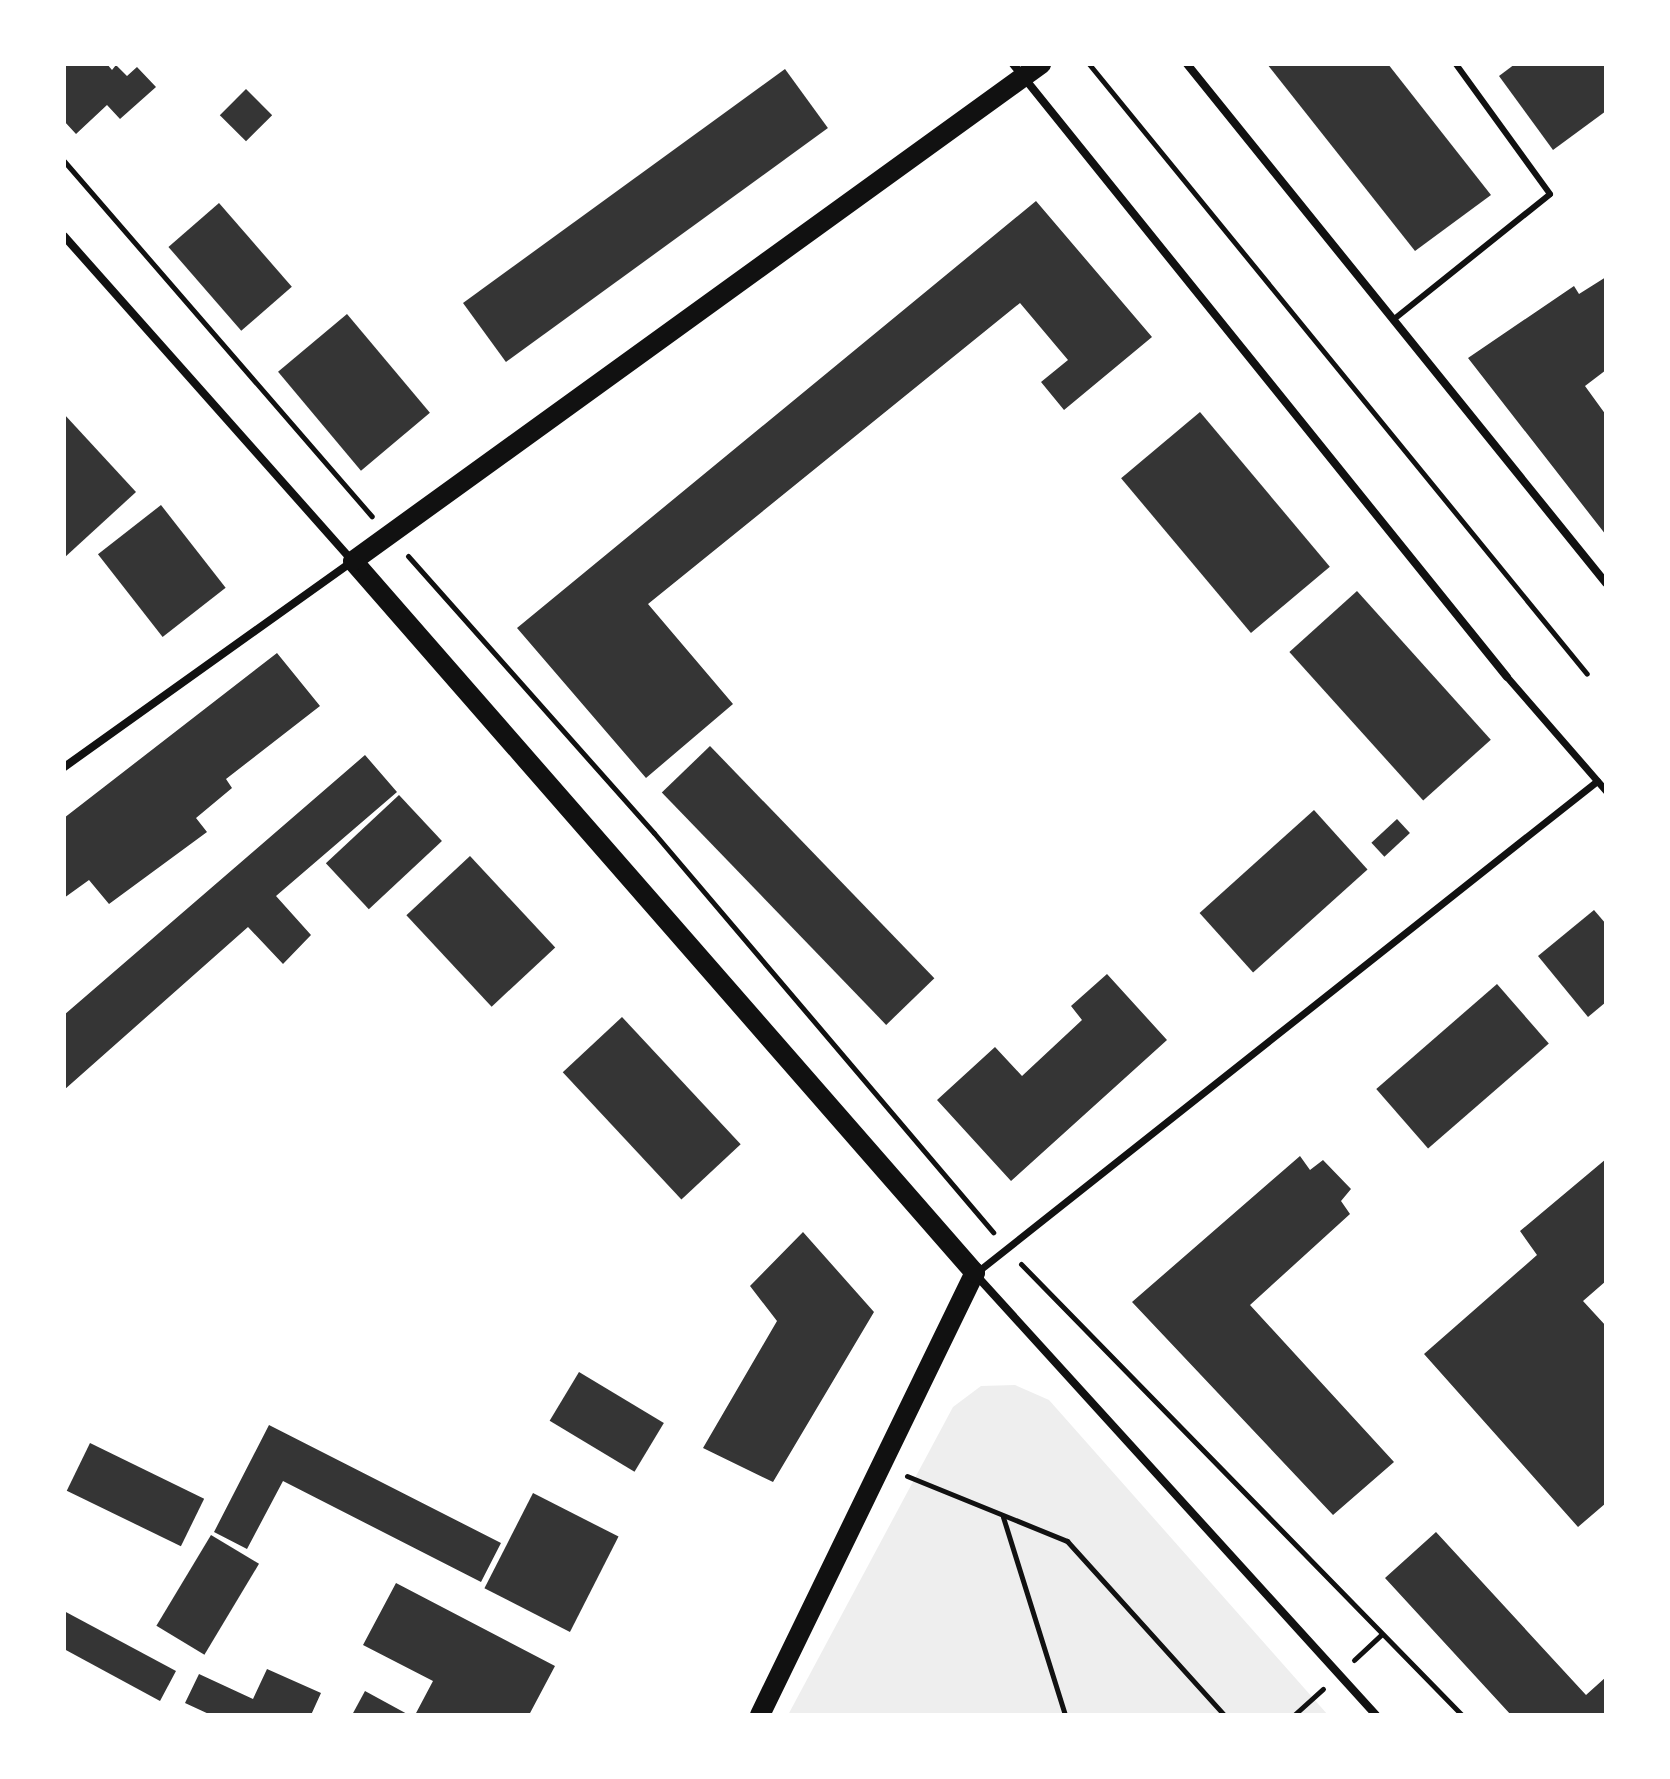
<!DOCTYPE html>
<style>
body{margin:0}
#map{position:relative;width:1670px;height:1779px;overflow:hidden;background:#fff;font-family:Raleway,sans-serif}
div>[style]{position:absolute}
.green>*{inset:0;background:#eee}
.building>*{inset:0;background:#353535;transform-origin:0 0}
.path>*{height:5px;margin:-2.5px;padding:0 2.5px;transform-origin:2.5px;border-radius:2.5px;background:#111}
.service>*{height:6px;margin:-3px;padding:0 3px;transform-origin:3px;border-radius:3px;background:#111}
.pedestrian>*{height:7px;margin:-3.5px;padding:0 3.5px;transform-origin:3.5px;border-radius:3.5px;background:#111}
.minor>*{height:8px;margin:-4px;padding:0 4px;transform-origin:4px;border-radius:4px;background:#111}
.primary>*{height:20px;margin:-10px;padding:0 10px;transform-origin:10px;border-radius:10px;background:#111}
span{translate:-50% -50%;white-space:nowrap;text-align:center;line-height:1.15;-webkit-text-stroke:6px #fff;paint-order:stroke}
.frame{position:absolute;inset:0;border:66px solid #fff;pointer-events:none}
</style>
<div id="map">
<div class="green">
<div style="clip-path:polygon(1015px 1385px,1049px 1400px,1328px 1715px,788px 1715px,953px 1407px,981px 1386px)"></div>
</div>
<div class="building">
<div style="clip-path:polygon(64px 64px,107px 64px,112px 70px,116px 65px,127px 76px,137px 67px,156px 87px,120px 119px,107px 105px,76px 134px,64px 121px)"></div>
<div style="clip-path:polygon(1267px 64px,1388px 64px,1491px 195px,1415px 251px)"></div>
<div style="clip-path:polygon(1515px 64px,1606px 64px,1606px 111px,1553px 150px,1499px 76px)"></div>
<div style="left:785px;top:69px;width:73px;height:398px;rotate:54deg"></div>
<div style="left:246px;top:89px;width:37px;height:37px;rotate:45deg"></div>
<div style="clip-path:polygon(1036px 201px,1152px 337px,1064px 410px,1041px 382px,1068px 360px,1020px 303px,648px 604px,733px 704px,646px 778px,517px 628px)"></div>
<div style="left:219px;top:203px;width:111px;height:67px;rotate:49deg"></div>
<div style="clip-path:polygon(1606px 277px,1606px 370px,1585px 386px,1606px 415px,1606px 535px,1468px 358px,1574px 286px,1579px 294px)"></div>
<div style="left:347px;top:314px;width:129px;height:90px;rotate:50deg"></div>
<div style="left:1200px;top:412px;width:202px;height:103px;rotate:50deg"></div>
<div style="clip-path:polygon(64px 414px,136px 492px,64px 558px)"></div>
<div style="left:161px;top:505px;width:105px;height:80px;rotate:52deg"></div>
<div style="left:1357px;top:591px;width:200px;height:91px;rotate:48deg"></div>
<div style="clip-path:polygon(277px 653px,320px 706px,226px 779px,232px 788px,196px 818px,207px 832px,109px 904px,89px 880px,64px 898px,64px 818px)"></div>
<div style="left:710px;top:746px;width:323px;height:67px;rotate:46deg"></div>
<div style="clip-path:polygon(365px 755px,397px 792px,276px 896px,311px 935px,283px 964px,248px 927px,64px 1090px,64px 1015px)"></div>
<div style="left:399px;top:795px;width:63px;height:100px;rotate:47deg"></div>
<div style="left:1314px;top:810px;width:80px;height:154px;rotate:48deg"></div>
<div style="left:1397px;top:819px;width:19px;height:35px;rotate:47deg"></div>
<div style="left:470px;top:856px;width:125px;height:87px;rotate:47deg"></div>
<div style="clip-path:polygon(1594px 910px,1606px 924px,1606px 1002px,1588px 1017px,1538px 956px)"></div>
<div style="clip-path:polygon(1107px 974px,1167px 1040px,1011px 1181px,937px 1100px,995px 1047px,1022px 1076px,1082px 1020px,1071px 1006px)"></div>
<div style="left:1497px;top:984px;width:79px;height:160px;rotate:49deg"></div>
<div style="left:622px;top:1017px;width:174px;height:81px;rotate:47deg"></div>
<div style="clip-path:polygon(1300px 1156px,1310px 1170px,1323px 1160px,1351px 1189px,1341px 1201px,1350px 1214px,1250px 1305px,1394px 1462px,1333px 1515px,1132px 1302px)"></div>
<div style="clip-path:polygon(1606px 1159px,1606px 1281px,1583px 1301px,1606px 1326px,1606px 1503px,1578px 1527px,1424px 1354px,1537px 1255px,1520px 1231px)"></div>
<div style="clip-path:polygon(803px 1232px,874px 1312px,773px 1482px,703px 1448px,777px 1321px,750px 1286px)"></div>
<div style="left:579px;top:1372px;width:99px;height:57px;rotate:31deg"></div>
<div style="clip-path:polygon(269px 1425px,501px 1543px,481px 1582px,283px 1481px,247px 1549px,214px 1532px)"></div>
<div style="left:90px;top:1443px;width:127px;height:53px;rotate:26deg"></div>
<div style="left:533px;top:1493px;width:96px;height:107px;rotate:27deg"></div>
<div style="clip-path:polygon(1436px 1532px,1586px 1695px,1606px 1677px,1606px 1715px,1511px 1715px,1385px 1578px)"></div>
<div style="left:211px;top:1535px;width:56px;height:106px;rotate:31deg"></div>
<div style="clip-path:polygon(396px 1583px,555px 1666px,529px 1715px,415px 1715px,433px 1681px,363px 1645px)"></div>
<div style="clip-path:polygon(64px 1611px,176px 1671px,160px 1701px,64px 1649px)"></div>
<div style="clip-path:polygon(267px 1669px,321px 1693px,311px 1715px,211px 1715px,185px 1703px,199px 1674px,253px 1699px)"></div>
<div style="clip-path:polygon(365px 1691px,409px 1715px,352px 1715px)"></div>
</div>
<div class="path">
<div style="left:1089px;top:64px;width:787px;rotate:50.77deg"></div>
<div style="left:64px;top:161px;width:470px;rotate:49.1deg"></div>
<div style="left:408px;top:556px;width:370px;rotate:48.4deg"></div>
<div style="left:654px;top:833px;width:524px;rotate:49.65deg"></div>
<div style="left:1021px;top:1264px;width:631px;rotate:45.64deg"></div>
<div style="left:907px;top:1476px;width:173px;rotate:22.1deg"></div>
<div style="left:1067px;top:1541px;width:234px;rotate:47.9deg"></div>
<div style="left:1003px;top:1517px;width:207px;rotate:72.6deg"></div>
<div style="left:1354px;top:1660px;width:38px;rotate:-43deg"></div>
<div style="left:1294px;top:1715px;width:39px;rotate:-42deg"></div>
</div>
<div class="service">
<div style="left:1393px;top:320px;width:201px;rotate:-38.7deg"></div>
<div style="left:1550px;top:194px;width:160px;rotate:-125.9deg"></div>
</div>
<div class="pedestrian">
<div style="left:1507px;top:677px;width:151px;rotate:49deg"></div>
<div style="left:977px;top:1272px;width:791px;rotate:-38.38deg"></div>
</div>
<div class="minor">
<div style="left:1013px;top:64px;width:787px;rotate:51.14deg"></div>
<div style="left:1187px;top:64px;width:667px;rotate:51.09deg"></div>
<div style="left:64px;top:236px;width:435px;rotate:48.4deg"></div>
<div style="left:353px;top:561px;width:355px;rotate:144.5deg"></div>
<div style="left:975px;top:1274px;width:596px;rotate:47.72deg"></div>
</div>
<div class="primary">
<div style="left:760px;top:1715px;width:492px;rotate:-64.1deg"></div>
<div style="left:975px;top:1273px;width:945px;rotate:-131.14deg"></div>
<div style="left:353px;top:561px;width:849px;rotate:-35.84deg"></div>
</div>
<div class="frame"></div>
</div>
